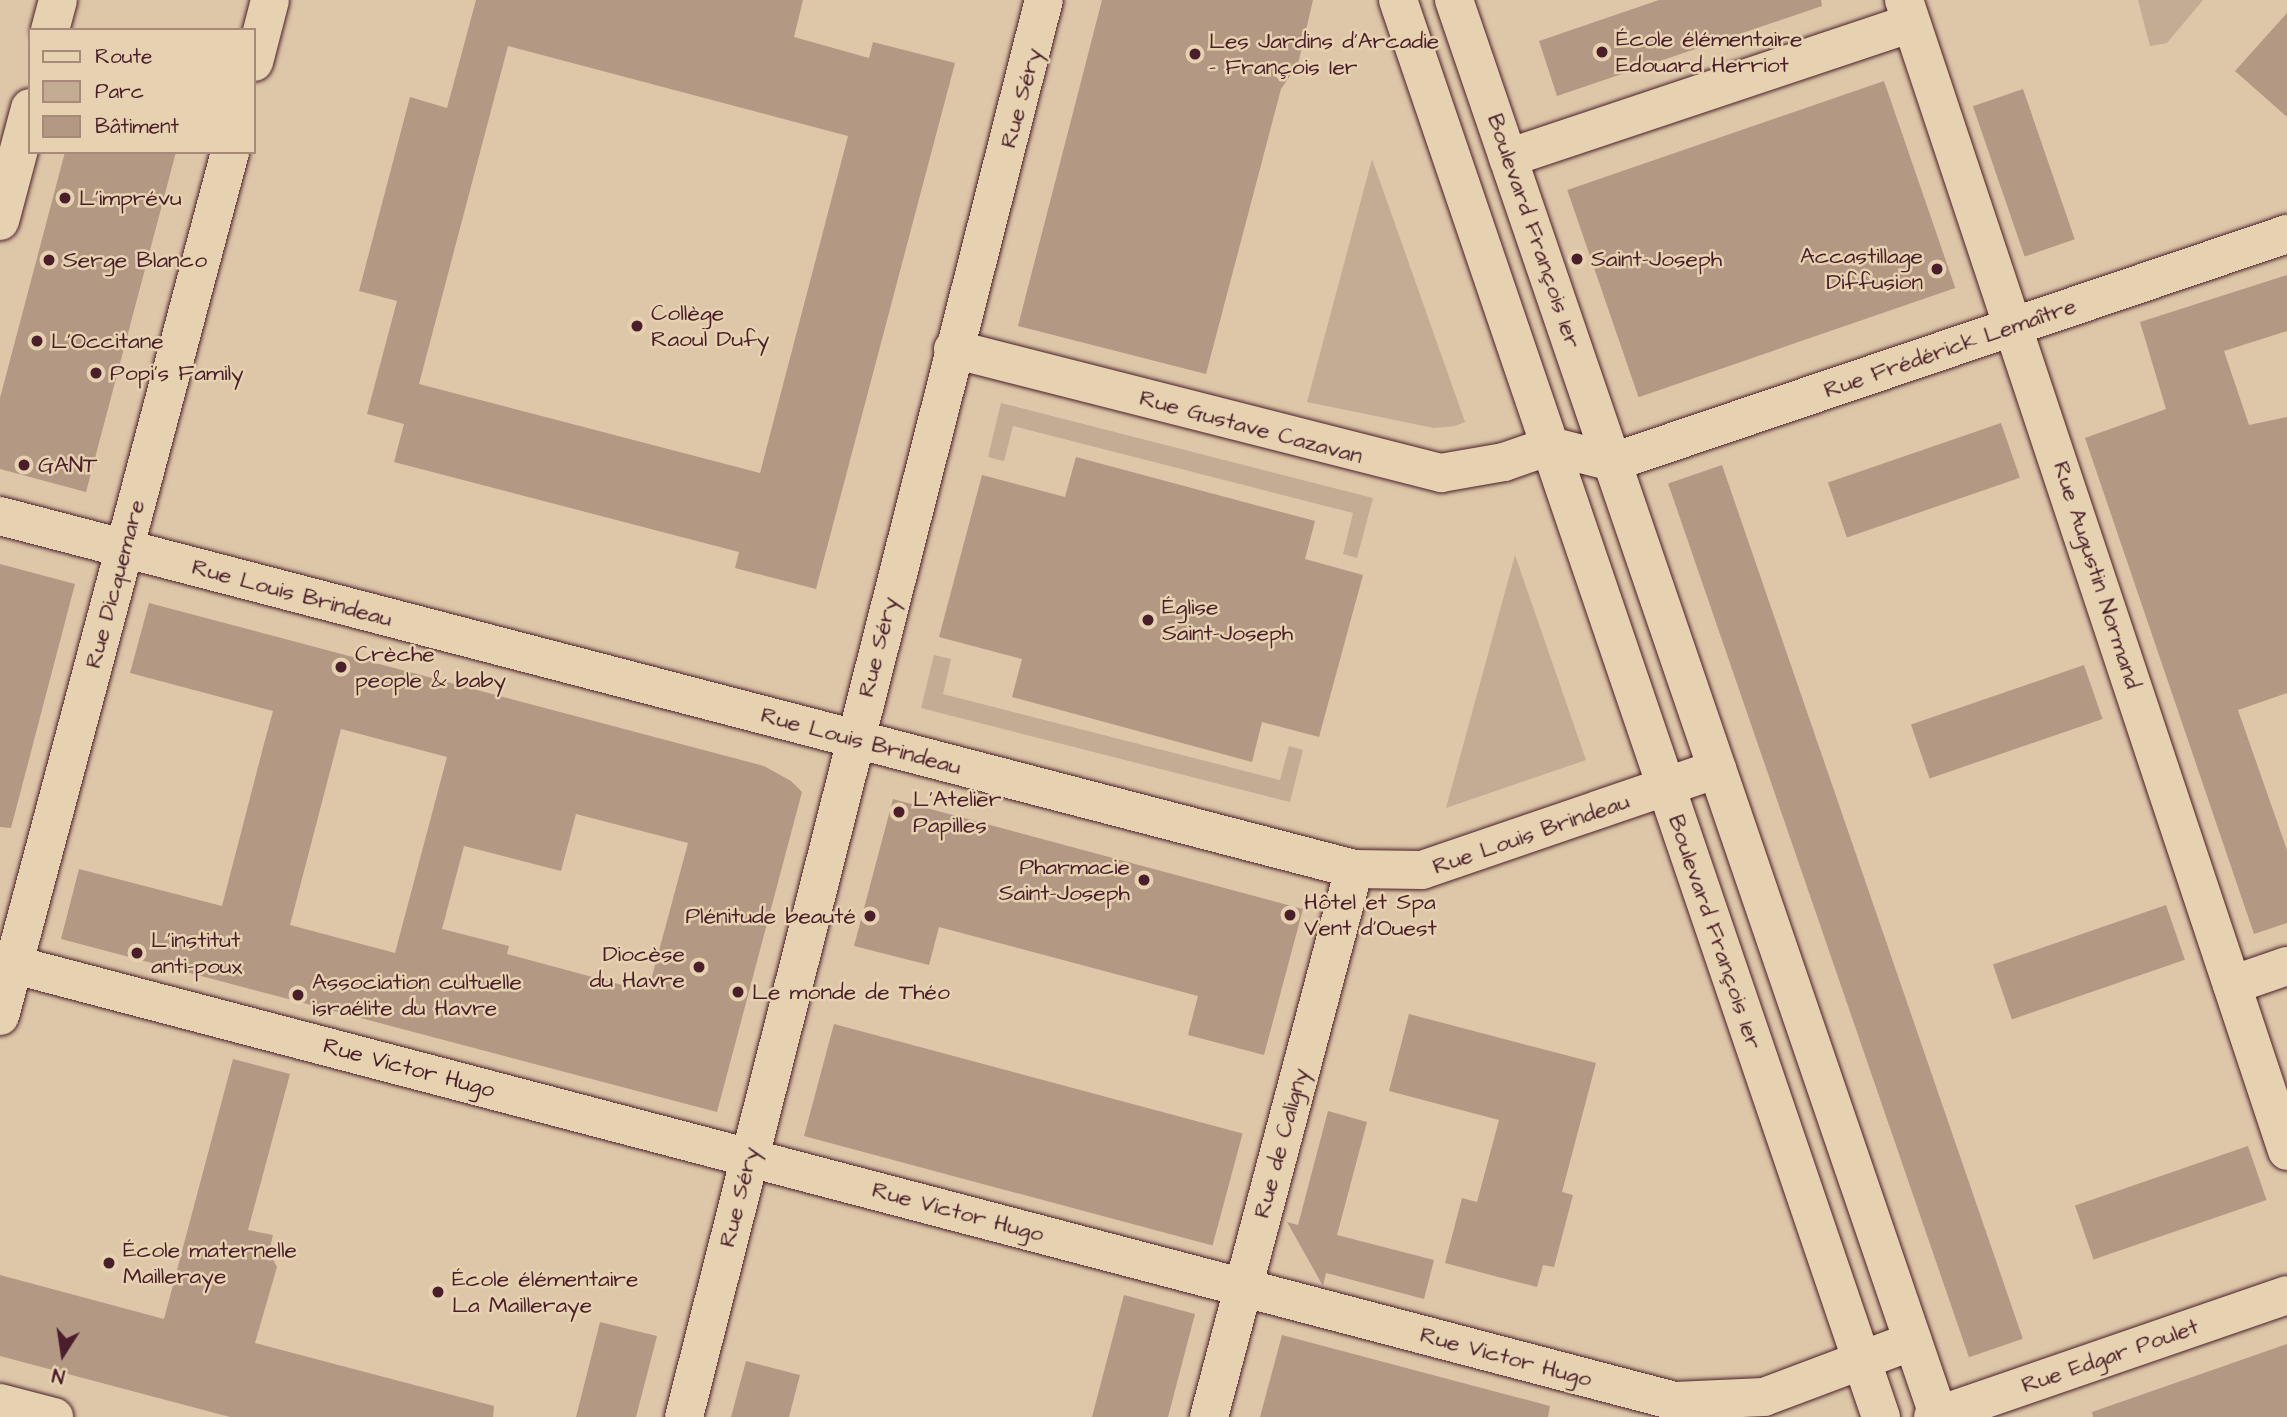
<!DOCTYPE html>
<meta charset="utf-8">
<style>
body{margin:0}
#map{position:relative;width:2287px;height:1417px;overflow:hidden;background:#ddc7a8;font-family:"Architects Daughter",sans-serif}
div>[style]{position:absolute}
.green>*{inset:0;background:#c4ab93}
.building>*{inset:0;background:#b39884;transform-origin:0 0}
.roads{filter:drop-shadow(0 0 2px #4a1f2b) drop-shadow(0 0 2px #4a1f2b)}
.street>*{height:38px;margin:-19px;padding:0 19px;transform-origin:19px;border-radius:19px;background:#e6d2b0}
.secondary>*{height:38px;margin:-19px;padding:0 19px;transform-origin:19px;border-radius:19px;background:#e6d2b0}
.primary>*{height:38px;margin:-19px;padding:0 19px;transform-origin:19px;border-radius:19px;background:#e6d2b0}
.dots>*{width:19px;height:19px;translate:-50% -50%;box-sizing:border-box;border:4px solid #e6d2b0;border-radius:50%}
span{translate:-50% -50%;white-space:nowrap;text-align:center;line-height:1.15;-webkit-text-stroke:5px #e6d2b0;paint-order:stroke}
.poi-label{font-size:23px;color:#4a1f2b}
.left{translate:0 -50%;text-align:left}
.right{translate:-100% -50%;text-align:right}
.street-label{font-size:23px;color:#4a1f2b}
.legend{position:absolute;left:28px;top:28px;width:228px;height:126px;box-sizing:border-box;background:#e6d2b0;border:2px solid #a88a7b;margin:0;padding:9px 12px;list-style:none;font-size:21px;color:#4a1f2b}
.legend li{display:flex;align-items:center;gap:14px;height:35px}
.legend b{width:35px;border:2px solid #a88a7b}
.north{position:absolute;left:28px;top:1319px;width:70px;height:70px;-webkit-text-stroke:5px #e6d2b0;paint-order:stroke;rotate:192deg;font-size:19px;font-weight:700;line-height:28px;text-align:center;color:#4a1f2b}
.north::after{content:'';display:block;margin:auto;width:24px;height:32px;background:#4a1f2b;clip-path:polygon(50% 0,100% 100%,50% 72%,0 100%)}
</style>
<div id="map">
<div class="green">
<div style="clip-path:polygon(2138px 0,2203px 0,2167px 43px,2150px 46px)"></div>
<div style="clip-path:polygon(1372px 159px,1465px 422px,1455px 426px,1434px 428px,1307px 402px)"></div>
<div style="clip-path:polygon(1001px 403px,1373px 498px,1357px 558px,1343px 554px,1353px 513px,1013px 426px,1004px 461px,988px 457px)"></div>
<div style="clip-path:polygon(1515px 555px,1586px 760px,1446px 808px)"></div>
<div style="clip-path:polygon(934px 655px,951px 659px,943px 694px,1280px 780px,1289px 746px,1303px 750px,1290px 802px,921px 708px)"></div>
</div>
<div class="building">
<div style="clip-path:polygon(evenodd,476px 0,803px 0,794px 37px,869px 58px,873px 42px,955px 63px,816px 589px,735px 568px,739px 552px,394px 462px,404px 424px,367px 414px,397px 301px,359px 291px,410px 97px,447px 108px,476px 0,508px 46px,848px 136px,760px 473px,419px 384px,508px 46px)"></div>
<div style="clip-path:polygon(1102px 0,1313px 0,1298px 64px,1281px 89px,1206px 374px,1018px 326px)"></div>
<div style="clip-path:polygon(1659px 0,1821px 0,1822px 6px,1557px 96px,1539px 41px)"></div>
<div style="clip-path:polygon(2287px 13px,2287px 117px,2235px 71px)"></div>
<div style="left:1884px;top:81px;width:219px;height:335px;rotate:71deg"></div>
<div style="left:2023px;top:89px;width:159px;height:53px;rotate:71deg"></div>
<div style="clip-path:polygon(65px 152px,176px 152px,86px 492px,0 469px,0 398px)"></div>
<div style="clip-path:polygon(2287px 275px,2287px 331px,2224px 351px,2249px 425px,2287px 417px,2287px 693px,2238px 710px,2287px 850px,2287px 923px,2254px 934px,2085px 438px,2166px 409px,2140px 322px)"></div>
<div style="left:2001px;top:423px;width:58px;height:183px;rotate:71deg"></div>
<div style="clip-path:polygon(1076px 457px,1315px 521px,1305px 559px,1363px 575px,1319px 737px,1262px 722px,1252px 762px,1012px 697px,1022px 659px,939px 637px,982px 475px,1065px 497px)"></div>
<div style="left:1722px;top:465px;width:924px;height:57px;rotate:71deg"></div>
<div style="clip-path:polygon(0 564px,75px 584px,11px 828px,0 827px)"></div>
<div style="clip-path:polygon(evenodd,149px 603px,764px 766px,791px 781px,802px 792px,717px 1112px,61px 939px,79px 869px,222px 906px,265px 740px,273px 711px,130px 673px,149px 603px,341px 729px,447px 757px,395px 953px,290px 925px,341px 729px,149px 603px,576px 814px,688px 843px,650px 984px,639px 981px,637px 989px,507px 954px,509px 946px,442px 929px,464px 846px,561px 871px,576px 814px)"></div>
<div style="left:2084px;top:665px;width:57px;height:183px;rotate:71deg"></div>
<div style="clip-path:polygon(893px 799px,1303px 909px,1264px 1055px,1188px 1035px,1198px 996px,939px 927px,929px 965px,854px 946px)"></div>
<div style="left:2166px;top:905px;width:58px;height:183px;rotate:71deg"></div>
<div style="clip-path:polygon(1409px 1014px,1596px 1063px,1562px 1192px,1573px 1195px,1554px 1267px,1543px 1265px,1537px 1287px,1445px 1263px,1462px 1198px,1477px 1202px,1499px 1120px,1389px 1091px)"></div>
<div style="left:834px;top:1024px;width:423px;height:116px;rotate:15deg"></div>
<div style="clip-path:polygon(233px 1059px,290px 1074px,248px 1230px,273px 1235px,269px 1252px,277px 1267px,255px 1343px,494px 1406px,493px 1417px,230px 1417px,0 1356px,0 1275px,164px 1319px)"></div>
<div style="clip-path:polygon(1328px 1111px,1367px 1122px,1337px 1235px,1434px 1260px,1424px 1299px,1326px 1273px,1323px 1286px,1287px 1222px,1298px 1225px)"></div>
<div style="left:2248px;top:1146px;width:57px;height:183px;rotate:71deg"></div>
<div style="clip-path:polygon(1124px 1295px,1195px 1314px,1168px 1417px,1092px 1417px)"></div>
<div style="clip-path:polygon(600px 1322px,657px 1336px,636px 1417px,576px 1417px)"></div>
<div style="clip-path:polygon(1282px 1335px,1550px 1406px,1548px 1417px,1260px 1417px)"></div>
<div style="clip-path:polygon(2287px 1344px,2287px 1417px,2093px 1417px,2092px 1412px)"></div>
<div style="clip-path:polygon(746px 1361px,800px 1375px,789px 1417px,731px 1417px)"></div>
</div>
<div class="roads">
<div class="street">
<div style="left:1904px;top:0;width:1213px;rotate:71.59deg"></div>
<div style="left:50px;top:30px;width:31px;rotate:-75deg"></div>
<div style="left:254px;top:62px;width:64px;rotate:-75.5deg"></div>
<div style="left:1508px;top:158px;width:425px;rotate:-18.5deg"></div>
<div style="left:0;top:221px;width:117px;rotate:-75.1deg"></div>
<div style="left:953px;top:349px;width:504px;rotate:14.26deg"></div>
<div style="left:1441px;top:473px;width:64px;rotate:-9.9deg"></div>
<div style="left:1504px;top:462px;width:49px;rotate:-19.2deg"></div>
<div style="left:1550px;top:446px;width:65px;rotate:14.3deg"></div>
<div style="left:1613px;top:462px;width:712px;rotate:-18.69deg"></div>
<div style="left:0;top:961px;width:1732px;rotate:14.72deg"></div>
<div style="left:1675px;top:1401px;width:89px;rotate:-2.6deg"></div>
<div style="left:1764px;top:1397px;width:159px;rotate:-20.6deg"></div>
<div style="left:2232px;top:985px;width:58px;rotate:-19.1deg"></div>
<div style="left:0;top:1016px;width:894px;rotate:-75.09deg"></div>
<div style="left:0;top:1403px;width:56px;rotate:14.5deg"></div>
<div style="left:684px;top:1417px;width:1462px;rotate:-75.75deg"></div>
<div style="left:1209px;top:1417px;width:567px;rotate:-75.18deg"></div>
<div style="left:1933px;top:1417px;width:374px;rotate:-19deg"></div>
</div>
<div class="secondary">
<div style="left:0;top:516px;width:1399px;rotate:14.61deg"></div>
<div style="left:1354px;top:869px;width:68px;rotate:0.8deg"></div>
<div style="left:1422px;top:870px;width:312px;rotate:-18.9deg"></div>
</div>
<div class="primary">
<div style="left:1398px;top:0;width:1497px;rotate:71.18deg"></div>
<div style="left:1454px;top:0;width:1498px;rotate:71.11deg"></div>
</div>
</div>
<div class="dots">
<div style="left:1602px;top:52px;background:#4a1f2b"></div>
<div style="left:1195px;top:54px;background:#4a1f2b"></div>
<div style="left:65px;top:198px;background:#4a1f2b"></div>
<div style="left:1577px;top:259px;background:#4a1f2b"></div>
<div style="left:49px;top:260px;background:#4a1f2b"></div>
<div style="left:1937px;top:269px;background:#4a1f2b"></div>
<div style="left:637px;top:326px;background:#4a1f2b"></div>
<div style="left:37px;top:341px;background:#4a1f2b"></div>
<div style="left:96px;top:373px;background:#4a1f2b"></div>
<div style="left:24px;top:465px;background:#4a1f2b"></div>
<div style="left:1148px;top:620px;background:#4a1f2b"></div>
<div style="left:341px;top:667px;background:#4a1f2b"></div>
<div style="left:899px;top:812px;background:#4a1f2b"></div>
<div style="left:1144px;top:880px;background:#4a1f2b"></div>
<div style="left:1290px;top:915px;background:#4a1f2b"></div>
<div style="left:870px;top:916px;background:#4a1f2b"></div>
<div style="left:137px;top:953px;background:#4a1f2b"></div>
<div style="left:699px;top:967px;background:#4a1f2b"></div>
<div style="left:738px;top:992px;background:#4a1f2b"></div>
<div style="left:298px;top:995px;background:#4a1f2b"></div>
<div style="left:109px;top:1263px;background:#4a1f2b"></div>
<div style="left:438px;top:1292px;background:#4a1f2b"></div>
</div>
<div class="poi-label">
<span class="left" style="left:1616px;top:52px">École élémentaire<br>Edouard Herriot</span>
<span class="left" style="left:1209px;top:54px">Les Jardins d'Arcadie<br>- François Ier</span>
<span class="left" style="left:79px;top:198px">L'imprévu</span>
<span class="right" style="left:1923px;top:269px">Accastillage<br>Diffusion</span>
<span class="left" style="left:1591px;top:259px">Saint-Joseph</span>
<span class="left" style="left:63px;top:260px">Serge Blanco</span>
<span class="left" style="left:651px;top:326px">Collège<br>Raoul Dufy</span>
<span class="left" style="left:51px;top:341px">L'Occitane</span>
<span class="left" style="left:110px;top:373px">Popi's Family</span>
<span class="left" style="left:38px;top:465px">GANT</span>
<span class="left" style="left:1162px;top:620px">Église<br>Saint-Joseph</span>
<span class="left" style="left:355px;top:667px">Crèche<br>people &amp; baby</span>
<span class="left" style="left:913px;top:812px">L'Atelier<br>Papilles</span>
<span class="right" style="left:1130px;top:880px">Pharmacie<br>Saint-Joseph</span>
<span class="left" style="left:1304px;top:915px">Hôtel et Spa<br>Vent d'Ouest</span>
<span class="right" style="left:856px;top:916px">Plénitude beauté</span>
<span class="left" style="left:151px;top:953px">L'institut<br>anti-poux</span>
<span class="right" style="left:685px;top:967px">Diocèse<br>du Havre</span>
<span class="left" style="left:312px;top:995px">Association cultuelle<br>israélite du Havre</span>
<span class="left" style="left:752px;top:992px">Le monde de Théo</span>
<span class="left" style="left:123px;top:1263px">École maternelle<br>Mailleraye</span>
<span class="left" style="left:452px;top:1292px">École élémentaire<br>La Mailleraye</span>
</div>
<div class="street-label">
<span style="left:1021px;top:98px;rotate:-75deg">Rue Séry</span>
<span style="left:1534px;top:231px;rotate:71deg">Boulevard François 1er</span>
<span style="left:1950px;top:348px;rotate:-19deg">Rue Frédérick Lemaître</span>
<span style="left:1251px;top:427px;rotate:15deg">Rue Gustave Cazavan</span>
<span style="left:2097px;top:575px;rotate:72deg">Rue Augustin Normand</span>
<span style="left:115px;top:584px;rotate:-75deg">Rue Dicquemare</span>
<span style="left:292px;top:593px;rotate:15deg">Rue Louis Brindeau</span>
<span style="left:878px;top:647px;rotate:-76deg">Rue Séry</span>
<span style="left:861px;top:741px;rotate:15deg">Rue Louis Brindeau</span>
<span style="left:1531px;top:834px;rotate:-19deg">Rue Louis Brindeau</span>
<span style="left:1715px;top:932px;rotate:71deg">Boulevard François 1er</span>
<span style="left:409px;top:1068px;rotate:15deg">Rue Victor Hugo</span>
<span style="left:1281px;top:1143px;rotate:-75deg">Rue de Caligny</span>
<span style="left:739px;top:1197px;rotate:-76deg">Rue Séry</span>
<span style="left:958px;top:1212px;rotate:15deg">Rue Victor Hugo</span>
<span style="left:2110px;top:1356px;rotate:-19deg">Rue Edgar Poulet</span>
<span style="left:1506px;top:1357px;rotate:15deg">Rue Victor Hugo</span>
</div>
<ul class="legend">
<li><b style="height:9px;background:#e6d2b0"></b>Route</li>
<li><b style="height:19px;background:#c4ab93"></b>Parc</li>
<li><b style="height:19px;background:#b39884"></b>Bâtiment</li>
</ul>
<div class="north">N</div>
</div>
